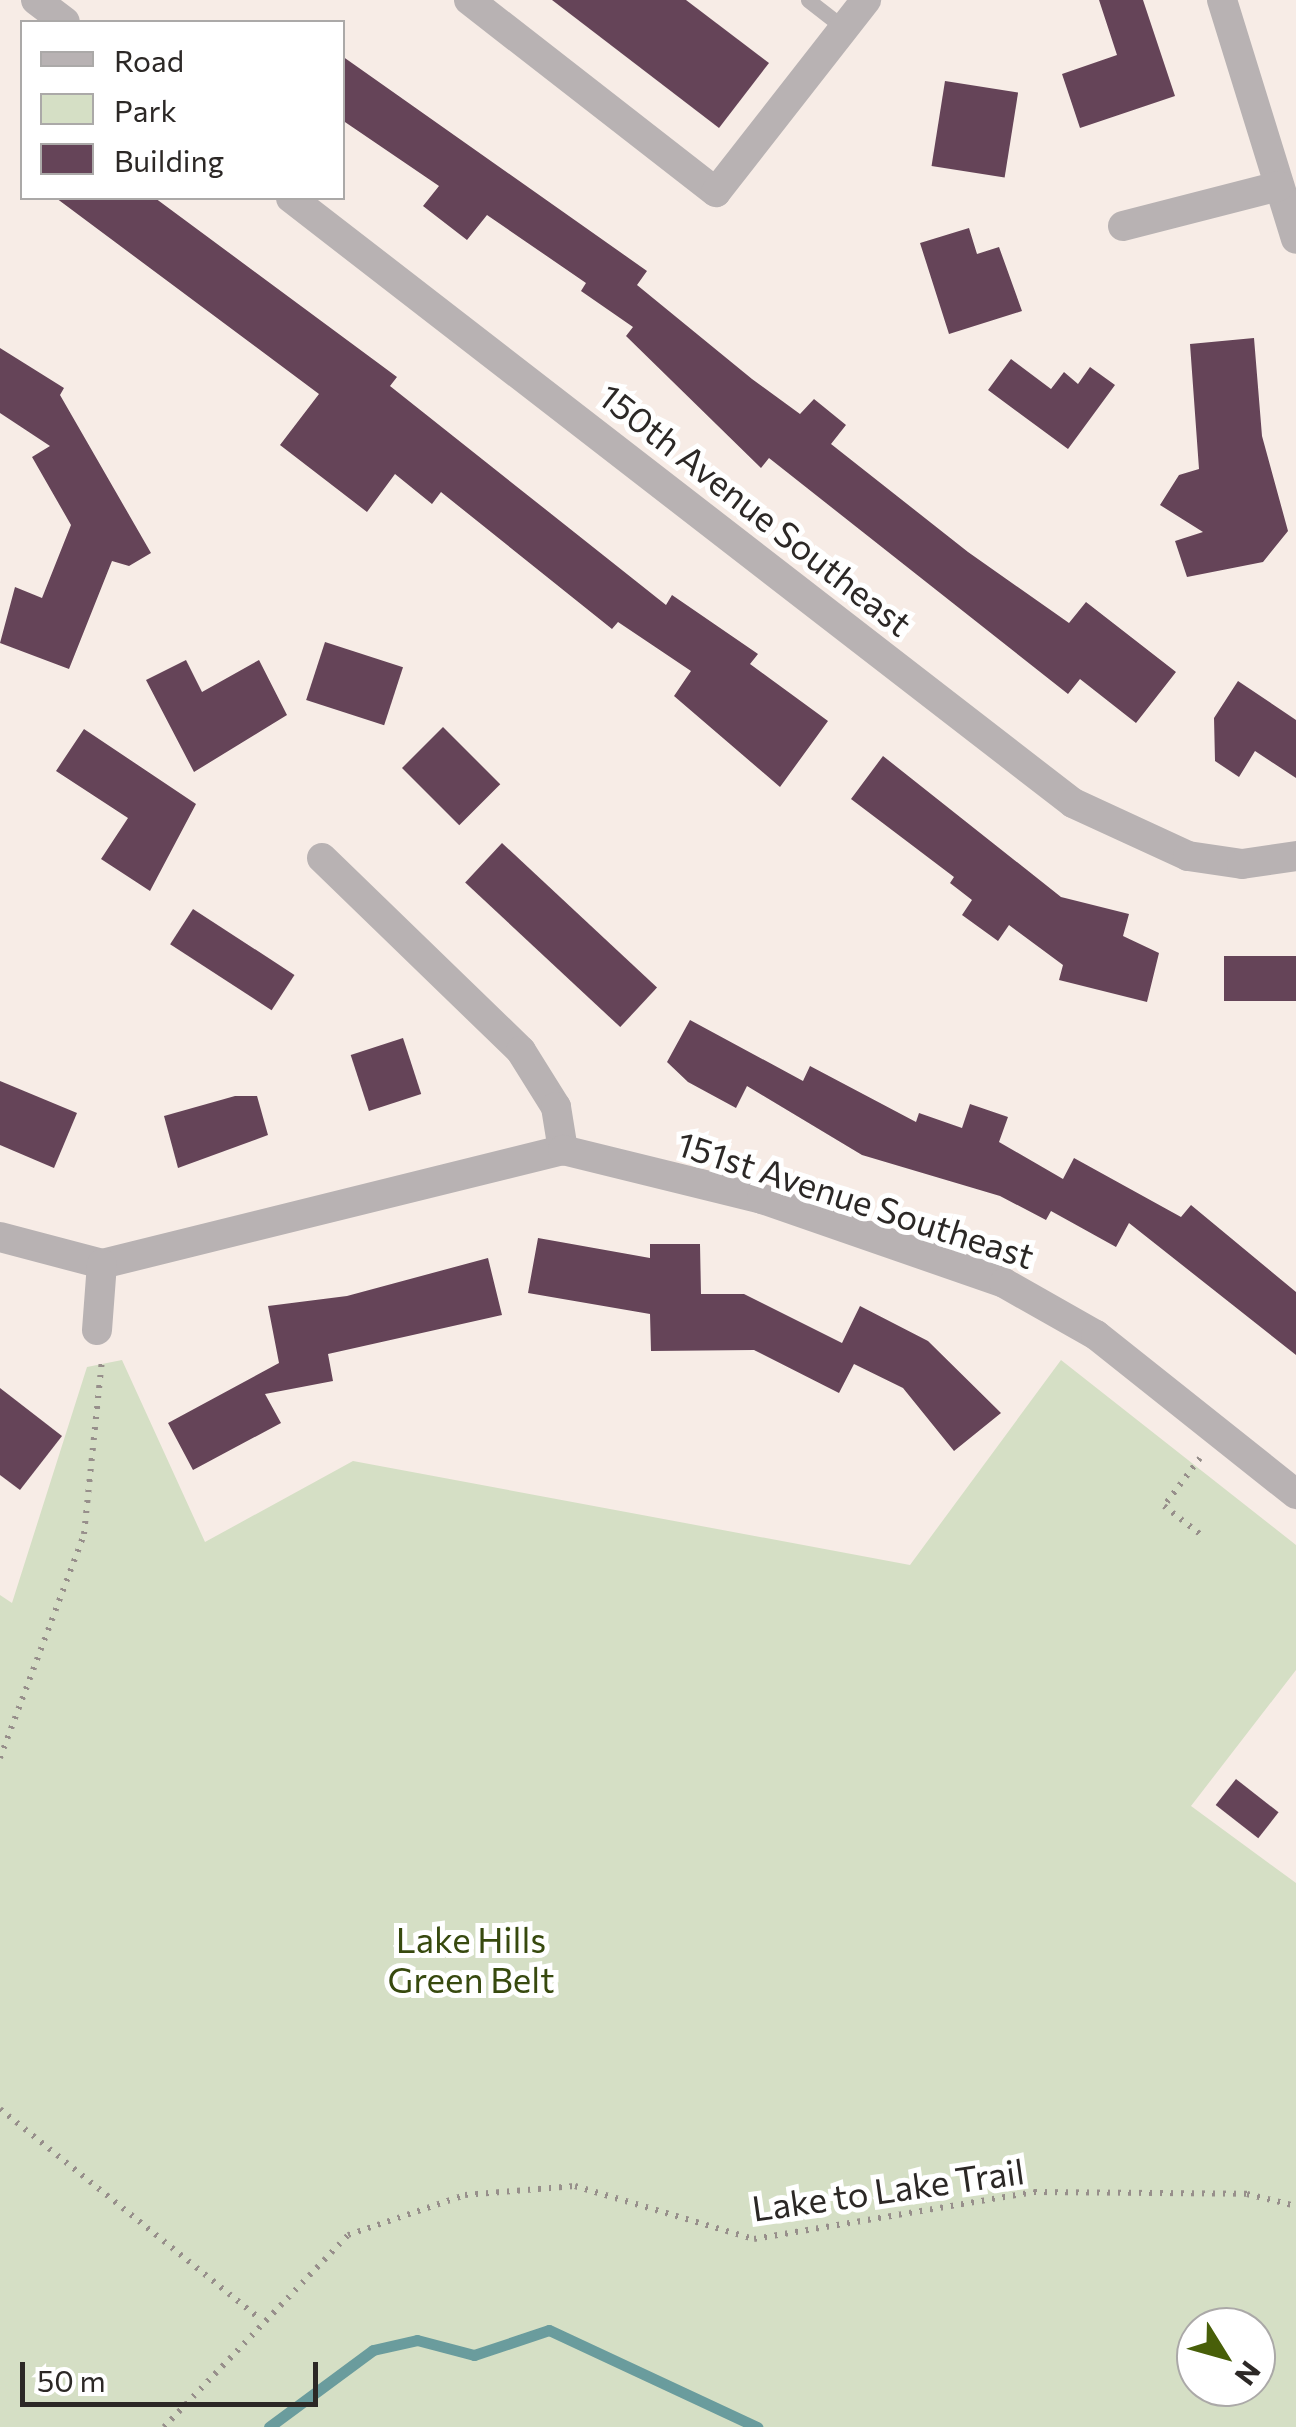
<!DOCTYPE html>
<style>
body{margin:0}
#map{position:relative;width:1296px;height:2427px;overflow:hidden;background:#f7ece6;font-family:Commissioner,sans-serif}
div>[style]{position:absolute}
.green>*{inset:0;background:#d5dfc5}
.stream>*{height:11px;margin:-5.5px;padding:0 5.5px;transform-origin:5.5px;border-radius:5.5px;background:#6a9c9d}
.building>*{inset:0;background:#654458;transform-origin:0 0}
.path>*{height:6px;margin-top:-3px;transform-origin:0;background:repeating-linear-gradient(90deg,#978f8b 0 2.5px,transparent 0 10.5px)}
.service>*{height:15px;margin:-7.5px;padding:0 7.5px;transform-origin:7.5px;border-radius:7.5px;background:#b8b2b3}
.minor>*{height:30px;margin:-15px;padding:0 15px;transform-origin:15px;border-radius:15px;background:#b8b2b3}
span{translate:-50% -50%;white-space:nowrap;text-align:center;line-height:1.15;-webkit-text-stroke:10px #fff;paint-order:stroke}
.street-label{font-size:35px;color:#2c2826}
.park-label{font-size:35px;color:#37490e}
.legend{position:absolute;left:20px;top:20px;width:325px;height:180px;box-sizing:border-box;background:#fff;border:2px solid #aba9a8;margin:0;padding:12px 18px;list-style:none;font-size:30px;color:#2c2826}
.legend li{display:flex;align-items:center;gap:20px;height:50px}
.legend b{width:50px;border:2px solid #aba9a8}
.north{position:absolute;left:1176px;top:2307px;width:100px;height:100px;box-sizing:border-box;background:#fff;border:2px solid #aba9a8;border-radius:50%;rotate:127deg;font-size:28px;font-weight:700;line-height:40px;text-align:center;color:#2c2826}
.north::after{content:'';display:block;margin:auto;width:35px;height:45px;background:#485f09;clip-path:polygon(50% 0,100% 100%,50% 72%,0 100%)}
.scale{position:absolute;left:20px;top:2362px;width:298px;height:45px;box-sizing:border-box;border:5px solid #2c2826;border-top:0;padding-left:12px;font-size:30px;line-height:35px;white-space:nowrap;color:#2c2826;-webkit-text-stroke:8px #fff;paint-order:stroke}
</style>
<div id="map">
<div class="green">
<div style="clip-path:polygon(evenodd,122px 1360px,205px 1542px,353px 1461px,910px 1565px,1061px 1360px,1296px 1545px,1296px 1670px,1191px 1806px,1296px 1883px,1296px 2427px,0 2427px,0 1595px,12px 1603px,87px 1367px,122px 1360px,1196px 2327px,1256px 2327px,1256px 2387px,1196px 2387px,1196px 2327px)"></div>
</div>
<div class="stream">
<div style="left:269px;top:2427px;width:129px;rotate:-36.5deg"></div>
<div style="left:373px;top:2350px;width:45px;rotate:-12.8deg"></div>
<div style="left:417px;top:2340px;width:59px;rotate:14.7deg"></div>
<div style="left:474px;top:2355px;width:79px;rotate:-18.4deg"></div>
<div style="left:549px;top:2330px;width:230px;rotate:25deg"></div>
</div>
<div class="building">
<div style="clip-path:polygon(552px 0,686px 0,769px 63px,719px 128px)"></div>
<div style="clip-path:polygon(1099px 0,1143px 0,1175px 96px,1080px 128px,1062px 74px,1117px 55px)"></div>
<div style="clip-path:polygon(342px 56px,647px 271px,637px 285px,752px 379px,800px 414px,814px 399px,846px 425px,831px 444px,968px 552px,1069px 623px,1086px 602px,1176px 672px,1136px 723px,1080px 679px,1068px 694px,769px 458px,761px 468px,626px 336px,633px 327px,581px 291px,586px 283px,487px 215px,467px 240px,423px 206px,439px 186px,342px 120px)"></div>
<div style="left:945px;top:81px;width:74px;height:86px;rotate:9deg"></div>
<div style="clip-path:polygon(56px 198px,155px 198px,397px 377px,390px 386px,666px 605px,672px 595px,758px 654px,750px 664px,828px 721px,780px 787px,674px 696px,691px 671px,618px 622px,612px 629px,441px 492px,432px 504px,395px 474px,367px 512px,280px 445px,319px 394px)"></div>
<div style="clip-path:polygon(969px 228px,977px 254px,999px 247px,1022px 311px,949px 334px,920px 243px)"></div>
<div style="clip-path:polygon(1254px 338px,1262px 436px,1288px 531px,1263px 562px,1187px 577px,1175px 541px,1203px 532px,1160px 505px,1179px 475px,1199px 469px,1190px 344px)"></div>
<div style="clip-path:polygon(0 348px,64px 388px,60px 395px,151px 553px,129px 566px,112px 561px,69px 669px,0 643px,15px 587px,42px 598px,71px 525px,32px 457px,50px 446px,0 413px)"></div>
<div style="clip-path:polygon(1011px 359px,1051px 389px,1064px 372px,1078px 384px,1090px 367px,1115px 385px,1068px 449px,988px 390px)"></div>
<div style="left:325px;top:642px;width:82px;height:61px;rotate:18deg"></div>
<div style="clip-path:polygon(186px 660px,202px 692px,259px 660px,287px 715px,194px 772px,146px 680px)"></div>
<div style="clip-path:polygon(1238px 681px,1296px 720px,1296px 778px,1255px 751px,1239px 777px,1215px 761px,1214px 718px)"></div>
<div style="left:443px;top:727px;width:81px;height:58px;rotate:45deg"></div>
<div style="clip-path:polygon(84px 729px,196px 804px,150px 891px,101px 859px,128px 818px,56px 771px)"></div>
<div style="clip-path:polygon(883px 756px,1061px 897px,1129px 914px,1123px 936px,1159px 953px,1147px 1002px,1059px 980px,1063px 965px,1009px 925px,998px 941px,962px 915px,972px 900px,950px 883px,954px 877px,851px 799px)"></div>
<div style="left:502px;top:843px;width:212px;height:54px;rotate:43deg"></div>
<div style="left:193px;top:909px;width:121px;height:42px;rotate:33deg"></div>
<div style="left:1296px;top:956px;width:45px;height:72px;rotate:90deg"></div>
<div style="clip-path:polygon(690px 1020px,803px 1081px,810px 1066px,916px 1122px,919px 1113px,962px 1128px,970px 1104px,1008px 1117px,999px 1142px,1063px 1179px,1074px 1158px,1181px 1217px,1191px 1205px,1296px 1292px,1296px 1355px,1129px 1223px,1116px 1247px,1051px 1211px,1046px 1220px,1000px 1196px,862px 1155px,747px 1086px,736px 1108px,688px 1082px,667px 1062px)"></div>
<div style="left:403px;top:1038px;width:59px;height:55px;rotate:72deg"></div>
<div style="clip-path:polygon(0 1081px,77px 1113px,54px 1168px,0 1145px)"></div>
<div style="clip-path:polygon(235px 1096px,257px 1096px,268px 1135px,178px 1168px,164px 1116px)"></div>
<div style="clip-path:polygon(538px 1238px,650px 1258px,650px 1244px,700px 1244px,701px 1294px,744px 1294px,842px 1343px,860px 1306px,928px 1341px,1001px 1413px,954px 1451px,903px 1388px,854px 1364px,839px 1393px,754px 1350px,651px 1351px,650px 1314px,528px 1293px)"></div>
<div style="clip-path:polygon(488px 1258px,502px 1315px,328px 1354px,333px 1381px,265px 1394px,281px 1423px,193px 1470px,168px 1423px,279px 1363px,268px 1306px,347px 1296px)"></div>
<div style="clip-path:polygon(0 1388px,62px 1436px,20px 1490px,0 1475px)"></div>
<div style="left:1236px;top:1779px;width:54px;height:33px;rotate:38deg"></div>
</div>
<div class="path">
<div style="left:1200px;top:1458px;width:60px;rotate:126.9deg"></div>
<div style="left:1164px;top:1506px;width:46px;rotate:37.9deg"></div>
<div style="left:0;top:1758px;width:239px;rotate:-69.4deg"></div>
<div style="left:84px;top:1534px;width:174px;rotate:-84.1deg"></div>
<div style="left:0;top:2109px;width:334px;rotate:38.9deg"></div>
<div style="left:164px;top:2427px;width:266px;rotate:-46.2deg"></div>
<div style="left:348px;top:2235px;width:124px;rotate:-18.9deg"></div>
<div style="left:465px;top:2195px;width:110px;rotate:-4.7deg"></div>
<div style="left:575px;top:2186px;width:187px;rotate:16.5deg"></div>
<div style="left:754px;top:2239px;width:284px;rotate:-9.5deg"></div>
<div style="left:1034px;top:2192px;width:213px;rotate:0.5deg"></div>
<div style="left:1247px;top:2194px;width:50px;rotate:13.8deg"></div>
</div>
<div class="service">
<div style="left:808px;top:0;width:46px;rotate:37.9deg"></div>
</div>
<div class="minor">
<div style="left:36px;top:0;width:36px;rotate:37deg"></div>
<div style="left:469px;top:0;width:313px;rotate:37.9deg"></div>
<div style="left:716px;top:192px;width:244px;rotate:-52deg"></div>
<div style="left:1222px;top:0;width:250px;rotate:72.8deg"></div>
<div style="left:291px;top:198px;width:989px;rotate:37.73deg"></div>
<div style="left:1073px;top:803px;width:127px;rotate:24.7deg"></div>
<div style="left:1188px;top:856px;width:55px;rotate:8.4deg"></div>
<div style="left:1242px;top:864px;width:55px;rotate:-8.4deg"></div>
<div style="left:1123px;top:226px;width:161px;rotate:-14.4deg"></div>
<div style="left:322px;top:858px;width:277px;rotate:44.1deg"></div>
<div style="left:521px;top:1051px;width:66px;rotate:58deg"></div>
<div style="left:556px;top:1107px;width:44px;rotate:80.8deg"></div>
<div style="left:0;top:1237px;width:106px;rotate:14.8deg"></div>
<div style="left:102px;top:1264px;width:475px;rotate:-13.9deg"></div>
<div style="left:563px;top:1150px;width:205px;rotate:13.8deg"></div>
<div style="left:762px;top:1199px;width:256px;rotate:19.1deg"></div>
<div style="left:1004px;top:1283px;width:106px;rotate:29.5deg"></div>
<div style="left:1096px;top:1335px;width:256px;rotate:38.5deg"></div>
<div style="left:97px;top:1330px;width:66px;rotate:-85.7deg"></div>
</div>
<div class="street-label">
<span style="left:756px;top:509px;rotate:38deg">150th Avenue Southeast</span>
<span style="left:856px;top:1199px;rotate:18deg">151st Avenue Southeast</span>
<span style="left:888px;top:2189px;rotate:-8deg">Lake to Lake Trail</span>
</div>
<div class="park-label">
<span style="left:471px;top:1959px">Lake Hills<br>Green Belt</span>
</div>
<ul class="legend">
<li><b style="height:12px;background:#b8b2b3"></b>Road</li>
<li><b style="height:28px;background:#d5dfc5"></b>Park</li>
<li><b style="height:28px;background:#654458"></b>Building</li>
</ul>
<div class="north">N</div>
<div class="scale">50 m</div>
</div>
